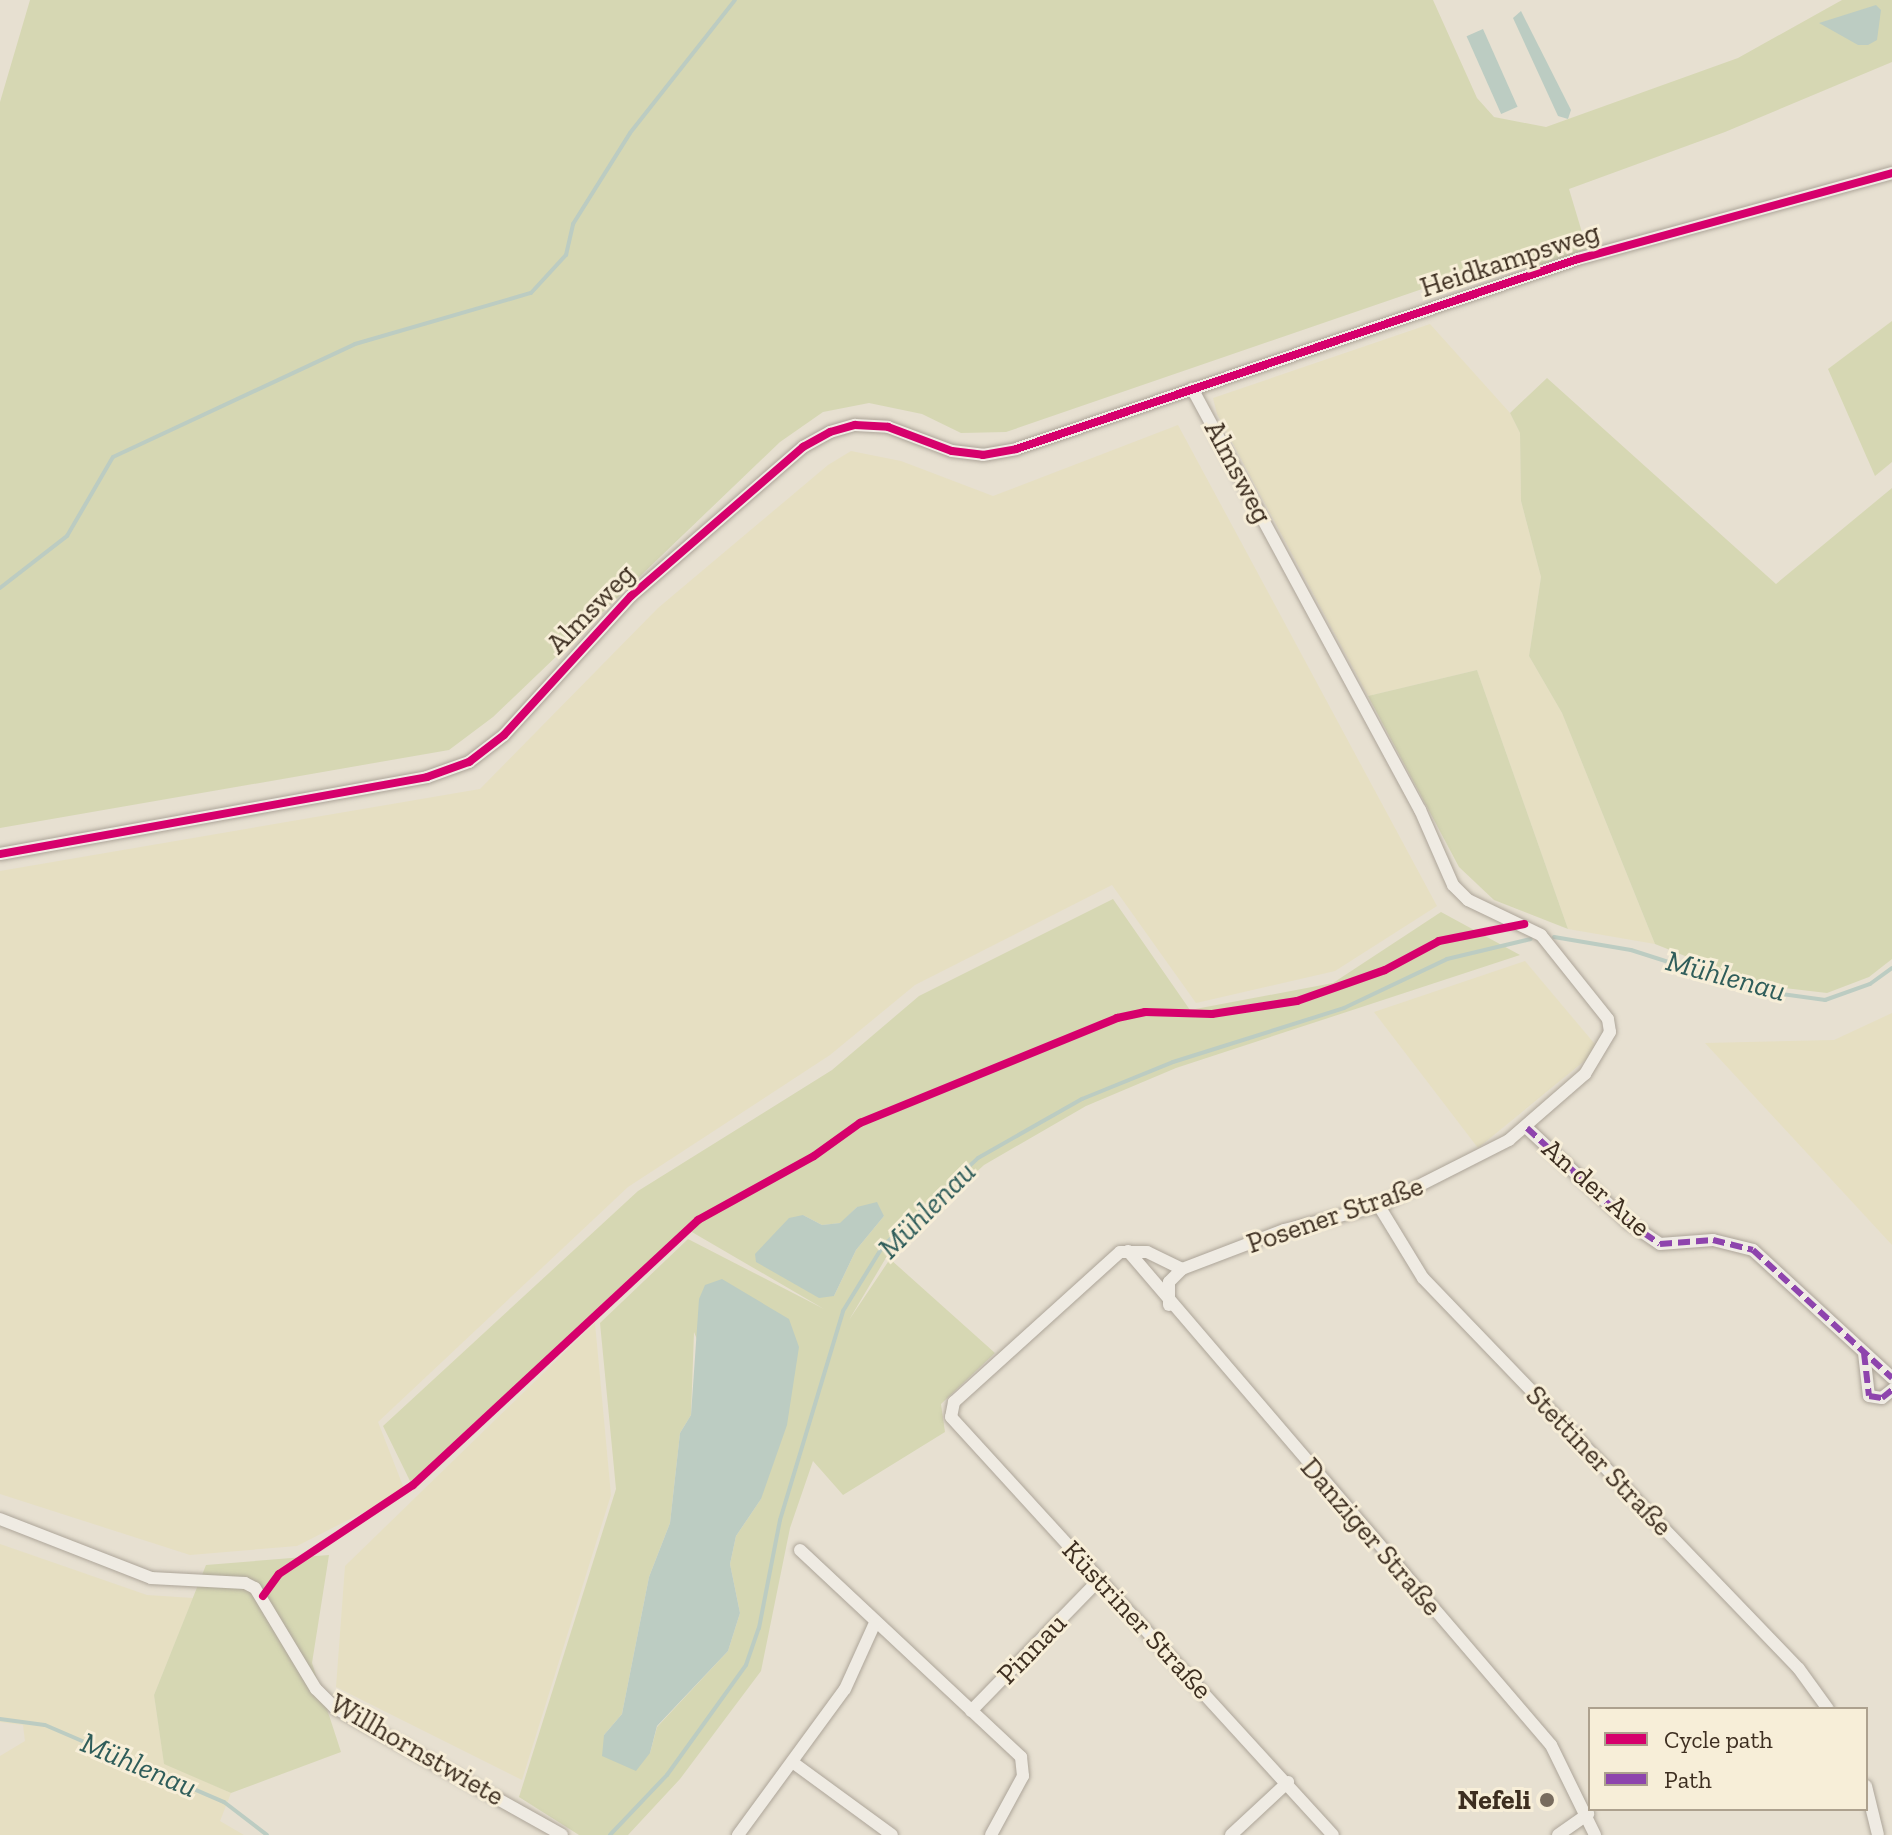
<!DOCTYPE html>
<meta charset="utf-8">
<style>
body{margin:0}
#map{position:relative;width:1892px;height:1835px;overflow:hidden;background:#e7e0d1;font-family:"Zilla Slab",serif}
div>[style]{position:absolute}
.farmland>*{inset:0;background:#e6dfc2}
.green>*{inset:0;background:#d6d7b3}
.water>*{inset:0;background:#bcccc2;transform-origin:0 0}
.stream>*{height:4px;margin:-2px;padding:0 2px;transform-origin:2px;border-radius:2px;background:#bcccc2}
.roads{filter:drop-shadow(0 0 2px #ada599) drop-shadow(0 0 2px #ada599)}
.minor>*{height:12px;margin:-6px;padding:0 6px;transform-origin:6px;border-radius:6px;background:#efebe3}
.quiet>*{height:6px;margin-top:-3px;transform-origin:0;background:repeating-linear-gradient(90deg,#8e44ad 0 12px,transparent 0 18px)}
.cycleway>*{height:8px;margin:-4px;padding:0 4px;transform-origin:4px;border-radius:4px;background:#d6006c}
.dots>*{width:22px;height:22px;translate:-50% -50%;box-sizing:border-box;border:4px solid #f7eed8;border-radius:50%}
span{translate:-50% -50%;white-space:nowrap;text-align:center;line-height:1.15;-webkit-text-stroke:6px #f7eed8;paint-order:stroke}
.street-label{font-size:28px;color:#3d2e20}
.poi-label{font-size:28px;color:#3d2e20;font-weight:700}
.right{translate:-100% -50%;text-align:right}
.water-label{font-size:30px;color:#2f5d5a;font-style:italic}
.legend{position:absolute;left:1588px;top:1707px;width:280px;height:104px;box-sizing:border-box;background:#f7eed8;border:2px solid #ada18e;margin:0;padding:10px 14px;list-style:none;font-size:24px;color:#3d2e20}
.legend li{display:flex;align-items:center;gap:16px;height:40px}
.legend b{width:40px;border:2px solid #ada18e}
</style>
<div id="map">
<div class="farmland">
<div style="clip-path:polygon(1430px 324px,1510px 413px,1520px 433px,1521px 501px,1541px 577px,1529px 656px,1562px 713px,1655px 944px,1568px 929px,1477px 670px,1368px 696px,1217px 414px,1213px 398px)"></div>
<div style="clip-path:polygon(1178px 425px,1437px 906px,1335px 971px,1196px 1003px,1112px 885px,915px 985px,830px 1055px,628px 1187px,378px 1422px,405px 1491px,297px 1546px,190px 1555px,0 1494px,0 871px,480px 789px,658px 608px,828px 465px,851px 451px,901px 461px,993px 496px)"></div>
<div style="clip-path:polygon(1525px 961px,1599px 1049px,1478px 1148px,1374px 1012px)"></div>
<div style="clip-path:polygon(1892px 1013px,1892px 1245px,1705px 1043px,1834px 1040px)"></div>
<div style="clip-path:polygon(595px 1323px,611px 1495px,522px 1780px,336px 1687px,345px 1566px)"></div>
<div style="clip-path:polygon(0 1544px,147px 1595px,193px 1598px,154px 1695px,164px 1763px,231px 1793px,220px 1821px,244px 1835px,0 1835px,0 1756px,25px 1741px,23px 1725px,0 1722px)"></div>
</div>
<div class="green">
<div style="clip-path:polygon(30px 0,1433px 0,1477px 98px,1494px 117px,1546px 127px,1738px 58px,1842px 0,1892px 0,1892px 62px,1725px 132px,1569px 189px,1587px 249px,1535px 267px,1527px 253px,1006px 432px,961px 433px,922px 414px,869px 403px,823px 412px,780px 442px,493px 717px,449px 750px,0 828px,0 102px)"></div>
<div style="clip-path:polygon(1892px 321px,1892px 462px,1875px 476px,1828px 369px)"></div>
<div style="clip-path:polygon(1547px 378px,1776px 584px,1892px 488px,1892px 959px,1869px 977px,1827px 993px,1758px 985px,1655px 944px,1562px 713px,1529px 656px,1541px 577px,1521px 501px,1520px 433px,1510px 413px)"></div>
<div style="clip-path:polygon(1477px 670px,1568px 929px,1494px 900px,1459px 867px,1368px 696px)"></div>
<div style="clip-path:polygon(evenodd,1113px 899px,1190px 1010px,1333px 983px,1441px 912px,1520px 955px,1176px 1068px,1086px 1106px,984px 1165px,890px 1251px,849px 1320px,890px 1259px,995px 1353px,941px 1404px,945px 1432px,843px 1495px,813px 1461px,790px 1528px,761px 1671px,680px 1779px,628px 1835px,579px 1835px,519px 1797px,616px 1489px,600px 1323px,688px 1239px,824px 1309px,685px 1228px,411px 1483px,383px 1426px,638px 1191px,832px 1070px,919px 996px,1113px 899px,857px 1207px,884px 1216px,856px 1250px,834px 1296px,803px 1215px,822px 1225px,841px 1223px,857px 1207px,1113px 899px,694px 1332px,761px 1499px,736px 1536px,730px 1564px,740px 1613px,728px 1651px,657px 1727px,650px 1753px,604px 1735px,622px 1714px,649px 1577px,670px 1523px,680px 1433px,691px 1415px,694px 1332px)"></div>
<div style="clip-path:polygon(329px 1555px,312px 1663px,341px 1752px,231px 1793px,164px 1764px,154px 1695px,206px 1565px)"></div>
</div>
<div class="water">
<div style="clip-path:polygon(1876px 5px,1881px 10px,1877px 40px,1868px 45px,1858px 45px,1819px 23px)"></div>
<div style="clip-path:polygon(1521px 11px,1571px 110px,1568px 119px,1558px 116px,1513px 18px)"></div>
<div style="left:1483px;top:29px;width:85px;height:18px;rotate:66deg"></div>
<div style="clip-path:polygon(877px 1202px,884px 1216px,856px 1250px,834px 1296px,819px 1298px,756px 1262px,755px 1254px,789px 1218px,803px 1215px,822px 1225px,840px 1223px,857px 1207px)"></div>
<div style="clip-path:polygon(722px 1279px,789px 1319px,799px 1347px,787px 1425px,761px 1499px,736px 1536px,730px 1564px,740px 1613px,728px 1651px,657px 1726px,650px 1753px,636px 1771px,602px 1756px,604px 1735px,622px 1714px,649px 1577px,670px 1523px,680px 1433px,691px 1415px,699px 1299px,705px 1285px)"></div>
</div>
<div class="stream">
<div style="left:0;top:588px;width:85px;rotate:-37.8deg"></div>
<div style="left:67px;top:536px;width:91px;rotate:-59.8deg"></div>
<div style="left:113px;top:457px;width:267px;rotate:-25deg"></div>
<div style="left:355px;top:344px;width:183px;rotate:-16.2deg"></div>
<div style="left:531px;top:293px;width:52px;rotate:-47.4deg"></div>
<div style="left:566px;top:255px;width:32px;rotate:-77deg"></div>
<div style="left:573px;top:224px;width:107px;rotate:-57.9deg"></div>
<div style="left:630px;top:133px;width:169px;rotate:-51.7deg"></div>
<div style="left:1554px;top:937px;width:78px;rotate:9.6deg"></div>
<div style="left:1631px;top:950px;width:134px;rotate:17.8deg"></div>
<div style="left:1759px;top:991px;width:67px;rotate:7.8deg"></div>
<div style="left:1825px;top:1000px;width:48px;rotate:-19.6deg"></div>
<div style="left:1870px;top:984px;width:27px;rotate:-36deg"></div>
<div style="left:0;top:1719px;width:45px;rotate:7.6deg"></div>
<div style="left:45px;top:1725px;width:195px;rotate:23.3deg"></div>
<div style="left:224px;top:1802px;width:54px;rotate:37.5deg"></div>
<div style="left:610px;top:1835px;width:83px;rotate:-46.5deg"></div>
<div style="left:667px;top:1775px;width:135px;rotate:-54.3deg"></div>
<div style="left:746px;top:1665px;width:39px;rotate:-71deg"></div>
<div style="left:759px;top:1628px;width:110px;rotate:-79deg"></div>
<div style="left:780px;top:1520px;width:218px;rotate:-73.2deg"></div>
<div style="left:843px;top:1311px;width:76px;rotate:-58.4deg"></div>
<div style="left:883px;top:1246px;width:129px;rotate:-42.8deg"></div>
<div style="left:978px;top:1158px;width:120px;rotate:-29.6deg"></div>
<div style="left:1082px;top:1099px;width:98px;rotate:-22.1deg"></div>
<div style="left:1173px;top:1062px;width:179px;rotate:-17.5deg"></div>
<div style="left:1344px;top:1008px;width:114px;rotate:-25.4deg"></div>
<div style="left:1447px;top:959px;width:86px;rotate:-13.4deg"></div>
</div>
<div class="roads">
<div class="minor">
<div style="left:0;top:854px;width:434px;rotate:-10.2deg"></div>
<div style="left:427px;top:777px;width:45px;rotate:-19.7deg"></div>
<div style="left:469px;top:762px;width:44px;rotate:-37.6deg"></div>
<div style="left:504px;top:735px;width:188px;rotate:-47.6deg"></div>
<div style="left:631px;top:596px;width:228px;rotate:-40.9deg"></div>
<div style="left:803px;top:447px;width:31px;rotate:-29deg"></div>
<div style="left:830px;top:432px;width:26px;rotate:-16deg"></div>
<div style="left:855px;top:425px;width:33px;rotate:3deg"></div>
<div style="left:888px;top:427px;width:68px;rotate:20.6deg"></div>
<div style="left:952px;top:451px;width:31px;rotate:7deg"></div>
<div style="left:983px;top:455px;width:34px;rotate:-10deg"></div>
<div style="left:1016px;top:449px;width:593px;rotate:-18.68deg"></div>
<div style="left:1578px;top:259px;width:326px;rotate:-15.3deg"></div>
<div style="left:1527px;top:1128px;width:139px;rotate:43deg"></div>
<div style="left:1629px;top:1223px;width:37px;rotate:34deg"></div>
<div style="left:1660px;top:1244px;width:53px;rotate:-4.3deg"></div>
<div style="left:1713px;top:1240px;width:41px;rotate:14deg"></div>
<div style="left:1753px;top:1250px;width:189px;rotate:42.6deg"></div>
<div style="left:1379px;top:1206px;width:84px;rotate:58.6deg"></div>
<div style="left:1423px;top:1278px;width:542px;rotate:46.12deg"></div>
<div style="left:1799px;top:1669px;width:49px;rotate:54.1deg"></div>
<div style="left:1128px;top:1251px;width:650px;rotate:49.43deg"></div>
<div style="left:1551px;top:1745px;width:100px;rotate:63.9deg"></div>
<div style="left:1182px;top:1269px;width:39px;rotate:-154deg"></div>
<div style="left:1147px;top:1252px;width:27px;rotate:180deg"></div>
<div style="left:1120px;top:1252px;width:224px;rotate:137.9deg"></div>
<div style="left:954px;top:1402px;width:15px;rotate:101deg"></div>
<div style="left:951px;top:1417px;width:566px;rotate:47.58deg"></div>
<div style="left:1169px;top:1305px;width:23px;rotate:-90deg"></div>
<div style="left:1169px;top:1282px;width:18px;rotate:-45deg"></div>
<div style="left:1182px;top:1269px;width:109px;rotate:-20.9deg"></div>
<div style="left:1284px;top:1230px;width:98px;rotate:-14.2deg"></div>
<div style="left:1379px;top:1206px;width:146px;rotate:-26.9deg"></div>
<div style="left:1509px;top:1140px;width:101px;rotate:-41deg"></div>
<div style="left:1585px;top:1074px;width:49px;rotate:-59.2deg"></div>
<div style="left:1610px;top:1032px;width:13px;rotate:-99deg"></div>
<div style="left:1608px;top:1019px;width:107px;rotate:-128.6deg"></div>
<div style="left:1541px;top:935px;width:81px;rotate:-154.4deg"></div>
<div style="left:1468px;top:900px;width:21px;rotate:-135deg"></div>
<div style="left:1453px;top:885px;width:82px;rotate:-113.7deg"></div>
<div style="left:1420px;top:810px;width:479px;rotate:-118.4deg"></div>
<div style="left:1864px;top:1353px;width:43px;rotate:83.4deg"></div>
<div style="left:1869px;top:1396px;width:13px;rotate:9deg"></div>
<div style="left:1882px;top:1398px;width:13px;rotate:-39deg"></div>
<div style="left:0;top:1519px;width:162px;rotate:21.3deg"></div>
<div style="left:151px;top:1578px;width:94px;rotate:3deg"></div>
<div style="left:245px;top:1583px;width:11px;rotate:27deg"></div>
<div style="left:255px;top:1588px;width:118px;rotate:58.9deg"></div>
<div style="left:316px;top:1689px;width:27px;rotate:45deg"></div>
<div style="left:335px;top:1708px;width:260px;rotate:29.2deg"></div>
<div style="left:800px;top:1550px;width:303px;rotate:43.1deg"></div>
<div style="left:1021px;top:1757px;width:19px;rotate:84deg"></div>
<div style="left:1023px;top:1776px;width:67px;rotate:118.5deg"></div>
<div style="left:971px;top:1711px;width:173px;rotate:-45.7deg"></div>
<div style="left:795px;top:1764px;width:120px;rotate:36.2deg"></div>
<div style="left:1866px;top:1786px;width:50px;rotate:76.2deg"></div>
<div style="left:738px;top:1835px;width:181px;rotate:-53.8deg"></div>
<div style="left:845px;top:1689px;width:72px;rotate:-65.6deg"></div>
<div style="left:1231px;top:1835px;width:78px;rotate:-42.9deg"></div>
<div style="left:1558px;top:1835px;width:37px;rotate:-35deg"></div>
</div>
</div>
<div class="quiet">
<div style="left:1527px;top:1128px;width:139px;rotate:43deg"></div>
<div style="left:1629px;top:1223px;width:37px;rotate:34deg"></div>
<div style="left:1660px;top:1244px;width:53px;rotate:-4.3deg"></div>
<div style="left:1713px;top:1240px;width:41px;rotate:14deg"></div>
<div style="left:1753px;top:1250px;width:189px;rotate:42.6deg"></div>
<div style="left:1864px;top:1353px;width:43px;rotate:83.4deg"></div>
<div style="left:1869px;top:1396px;width:13px;rotate:9deg"></div>
<div style="left:1882px;top:1398px;width:13px;rotate:-39deg"></div>
</div>
<div class="cycleway">
<div style="left:0;top:854px;width:434px;rotate:-10.2deg"></div>
<div style="left:427px;top:777px;width:45px;rotate:-19.7deg"></div>
<div style="left:469px;top:762px;width:44px;rotate:-37.6deg"></div>
<div style="left:504px;top:735px;width:188px;rotate:-47.6deg"></div>
<div style="left:631px;top:596px;width:228px;rotate:-40.9deg"></div>
<div style="left:803px;top:447px;width:31px;rotate:-29deg"></div>
<div style="left:830px;top:432px;width:26px;rotate:-16deg"></div>
<div style="left:855px;top:425px;width:33px;rotate:3deg"></div>
<div style="left:888px;top:427px;width:68px;rotate:20.6deg"></div>
<div style="left:952px;top:451px;width:31px;rotate:7deg"></div>
<div style="left:983px;top:455px;width:34px;rotate:-10deg"></div>
<div style="left:1016px;top:449px;width:593px;rotate:-18.68deg"></div>
<div style="left:1578px;top:259px;width:326px;rotate:-15.3deg"></div>
<div style="left:263px;top:1596px;width:27px;rotate:-54deg"></div>
<div style="left:279px;top:1574px;width:161px;rotate:-33.6deg"></div>
<div style="left:413px;top:1485px;width:389px;rotate:-42.9deg"></div>
<div style="left:698px;top:1220px;width:132px;rotate:-28.9deg"></div>
<div style="left:814px;top:1156px;width:57px;rotate:-35.7deg"></div>
<div style="left:860px;top:1123px;width:278px;rotate:-22.2deg"></div>
<div style="left:1117px;top:1018px;width:29px;rotate:-12deg"></div>
<div style="left:1145px;top:1012px;width:67px;rotate:1.7deg"></div>
<div style="left:1212px;top:1014px;width:86px;rotate:-8.7deg"></div>
<div style="left:1297px;top:1001px;width:93px;rotate:-19.4deg"></div>
<div style="left:1385px;top:970px;width:61px;rotate:-28.2deg"></div>
<div style="left:1439px;top:941px;width:87px;rotate:-11.3deg"></div>
</div>
<div class="dots">
<div style="left:1547px;top:1800px;background:#786c5e"></div>
</div>
<div class="street-label">
<span style="left:1510px;top:260px;rotate:-18deg">Heidkampsweg</span>
<span style="left:1238px;top:472px;rotate:62deg">Almsweg</span>
<span style="left:591px;top:609px;rotate:-46deg">Almsweg</span>
<span style="left:1596px;top:1188px;rotate:41deg">An der Aue</span>
<span style="left:1335px;top:1215px;rotate:-19deg">Posener Straße</span>
<span style="left:1599px;top:1461px;rotate:46deg">Stettiner Straße</span>
<span style="left:1371px;top:1537px;rotate:49deg">Danziger Straße</span>
<span style="left:1137px;top:1620px;rotate:47deg">Küstriner Straße</span>
<span style="left:1032px;top:1649px;rotate:-46deg">Pinnau</span>
<span style="left:417px;top:1750px;rotate:30deg">Willhornstwiete</span>
</div>
<div class="poi-label">
<span class="right" style="left:1531px;top:1800px">Nefeli</span>
</div>
<div class="water-label">
<span style="left:1726px;top:976px;rotate:15deg">Mühlenau</span>
<span style="left:927px;top:1210px;rotate:-45deg">Mühlenau</span>
<span style="left:139px;top:1765px;rotate:23deg">Mühlenau</span>
</div>
<ul class="legend">
<li><b style="height:10px;background:#d6006c"></b>Cycle path</li>
<li><b style="height:10px;background:#8e44ad"></b>Path</li>
</ul>
</div>
